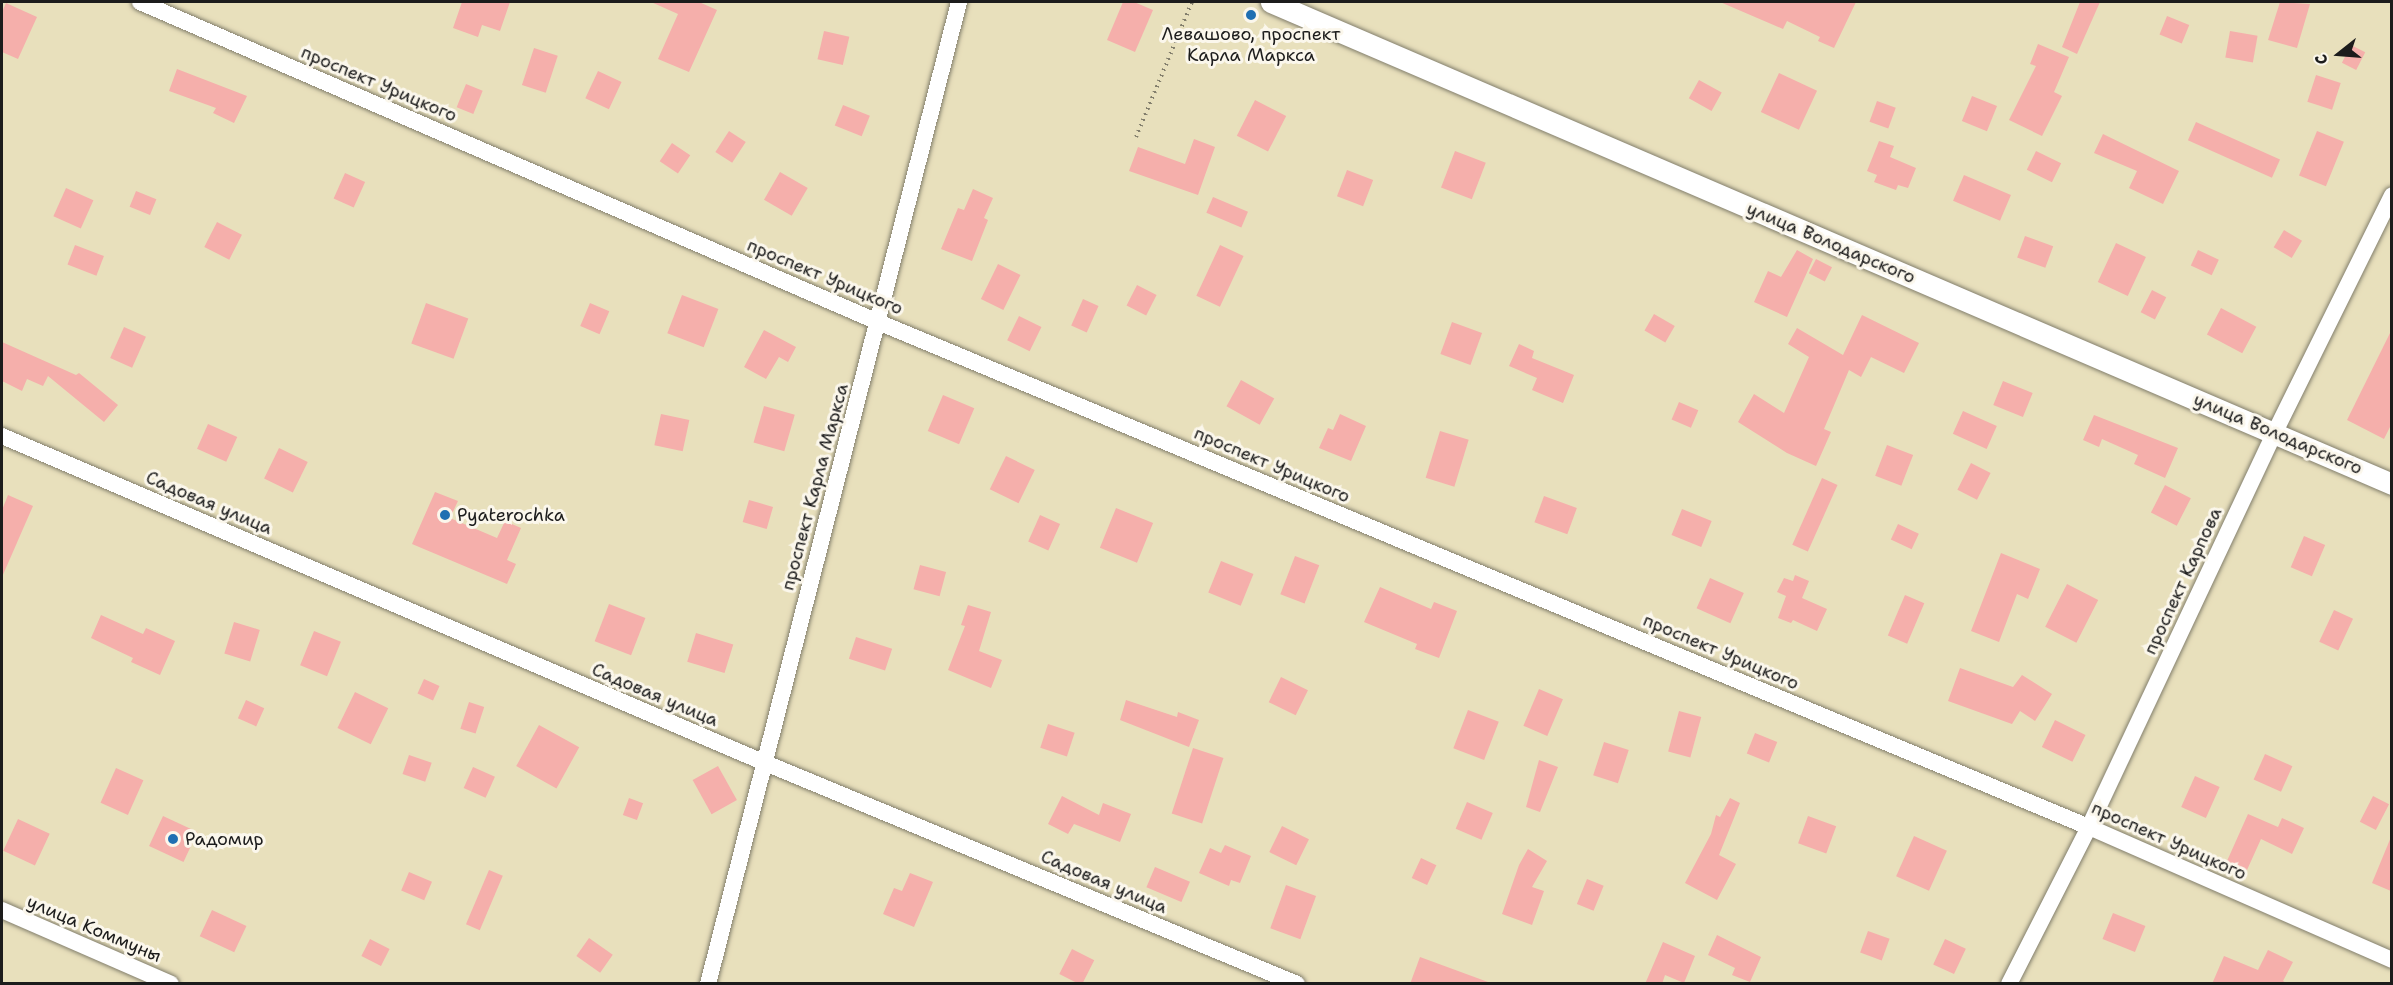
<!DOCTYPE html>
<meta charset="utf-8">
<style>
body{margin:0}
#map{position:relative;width:2393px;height:985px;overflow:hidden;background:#e8e0bc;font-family:"Shantell Sans",sans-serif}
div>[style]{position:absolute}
.building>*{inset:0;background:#f5afab;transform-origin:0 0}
.path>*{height:4px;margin-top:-2px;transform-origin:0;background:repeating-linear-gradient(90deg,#827e6c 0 1.5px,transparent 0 6px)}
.roads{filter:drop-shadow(0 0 2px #827e6c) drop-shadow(0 0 2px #827e6c)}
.minor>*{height:16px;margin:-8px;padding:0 8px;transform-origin:8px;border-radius:8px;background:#fff}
.tertiary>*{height:21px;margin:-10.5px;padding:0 10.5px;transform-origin:10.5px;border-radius:10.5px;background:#fff}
.dots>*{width:16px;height:16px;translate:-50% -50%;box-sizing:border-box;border:3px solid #fbf7ec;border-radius:50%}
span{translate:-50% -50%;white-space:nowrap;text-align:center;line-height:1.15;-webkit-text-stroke:6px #fbf7ec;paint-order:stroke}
.poi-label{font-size:18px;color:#1c1c1c}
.left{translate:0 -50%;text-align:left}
.street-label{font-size:18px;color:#1c1c1c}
.frame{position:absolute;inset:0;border:3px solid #1c1c1c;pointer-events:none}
.north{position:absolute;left:2309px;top:24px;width:60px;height:60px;-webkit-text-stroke:4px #fbf7ec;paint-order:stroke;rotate:253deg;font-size:16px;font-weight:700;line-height:24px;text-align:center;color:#1c1c1c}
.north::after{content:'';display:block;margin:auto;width:21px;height:27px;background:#1c1c1c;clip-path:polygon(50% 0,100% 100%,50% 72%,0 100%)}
</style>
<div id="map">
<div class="building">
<div style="clip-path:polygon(462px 2px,510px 2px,500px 31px,482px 25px,478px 37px,453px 28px)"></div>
<div style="clip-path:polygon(651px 2px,699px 2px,717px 10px,689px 72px,658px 59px,678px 14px)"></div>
<div style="clip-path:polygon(1123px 2px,1134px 2px,1153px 10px,1135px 52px,1107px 40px)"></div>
<div style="clip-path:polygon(1720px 2px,1856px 2px,1834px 48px,1818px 41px,1820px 37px,1787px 21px,1783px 29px)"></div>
<div style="clip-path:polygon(2080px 2px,2100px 2px,2077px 54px,2062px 47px)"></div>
<div style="clip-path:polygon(2280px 2px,2310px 4px,2297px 48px,2268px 40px)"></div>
<div style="clip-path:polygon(6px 3px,37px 17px,18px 59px,2px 52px,2px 12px)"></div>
<div style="left:2167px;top:16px;width:24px;height:20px;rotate:22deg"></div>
<div style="left:824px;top:31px;width:26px;height:29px;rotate:13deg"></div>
<div style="left:2230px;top:31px;width:28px;height:27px;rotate:10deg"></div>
<div style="clip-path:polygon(2038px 44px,2069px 57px,2054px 92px,2062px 96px,2042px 136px,2009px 120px,2036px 66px,2030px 64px)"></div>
<div style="left:2351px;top:45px;width:16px;height:20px;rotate:27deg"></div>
<div style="left:534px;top:48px;width:25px;height:39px;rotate:18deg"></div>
<div style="clip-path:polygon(177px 69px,247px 96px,234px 123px,213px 113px,216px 108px,169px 91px)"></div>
<div style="left:598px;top:71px;width:26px;height:30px;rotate:25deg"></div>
<div style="left:1779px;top:73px;width:42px;height:43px;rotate:25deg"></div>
<div style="left:2316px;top:75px;width:26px;height:28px;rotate:18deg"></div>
<div style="left:1699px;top:80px;width:26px;height:21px;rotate:29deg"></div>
<div style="left:466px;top:84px;width:18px;height:25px;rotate:22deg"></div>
<div style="left:1972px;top:96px;width:27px;height:27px;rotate:22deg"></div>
<div style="left:1255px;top:100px;width:35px;height:40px;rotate:27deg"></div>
<div style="left:1877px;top:101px;width:20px;height:22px;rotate:20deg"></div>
<div style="left:843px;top:105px;width:29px;height:22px;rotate:22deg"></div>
<div style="left:2196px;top:122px;width:92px;height:20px;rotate:24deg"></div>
<div style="left:729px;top:131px;width:20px;height:25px;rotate:33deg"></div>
<div style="left:2317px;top:131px;width:29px;height:48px;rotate:22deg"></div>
<div style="clip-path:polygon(2103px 134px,2179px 171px,2163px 204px,2129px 188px,2137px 171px,2094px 153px)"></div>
<div style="clip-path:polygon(1194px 139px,1215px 147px,1198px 195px,1129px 171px,1138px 147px,1185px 164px)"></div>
<div style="clip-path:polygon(1879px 141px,1894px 146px,1890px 157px,1916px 168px,1908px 188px,1898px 185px,1896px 190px,1874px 182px,1877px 175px,1867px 171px)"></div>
<div style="left:672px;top:143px;width:22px;height:22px;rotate:34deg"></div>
<div style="left:1455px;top:151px;width:33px;height:39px;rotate:21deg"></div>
<div style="left:2036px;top:151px;width:28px;height:21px;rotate:26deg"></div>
<div style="left:1347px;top:170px;width:28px;height:28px;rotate:21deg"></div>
<div style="left:780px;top:172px;width:32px;height:32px;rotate:30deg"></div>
<div style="left:345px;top:173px;width:22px;height:28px;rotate:24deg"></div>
<div style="left:1964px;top:175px;width:51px;height:28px;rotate:23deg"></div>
<div style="left:66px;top:188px;width:30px;height:31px;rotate:24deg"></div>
<div style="clip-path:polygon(973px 189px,993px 198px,984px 218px,988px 220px,972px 261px,941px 249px,958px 208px,964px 210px)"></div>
<div style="left:136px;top:191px;width:22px;height:17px;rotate:22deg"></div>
<div style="left:1213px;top:197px;width:38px;height:17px;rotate:23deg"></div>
<div style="left:217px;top:222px;width:28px;height:28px;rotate:27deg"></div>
<div style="left:2284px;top:230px;width:21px;height:20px;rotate:31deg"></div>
<div style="left:2025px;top:236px;width:30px;height:23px;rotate:20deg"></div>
<div style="left:2116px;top:243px;width:33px;height:43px;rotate:25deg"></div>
<div style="left:75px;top:245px;width:31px;height:21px;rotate:21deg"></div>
<div style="left:1220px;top:245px;width:26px;height:56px;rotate:25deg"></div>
<div style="clip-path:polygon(1797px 250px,1813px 259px,1787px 317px,1754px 302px,1768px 271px,1781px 277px)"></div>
<div style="left:2198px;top:250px;width:23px;height:17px;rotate:25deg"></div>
<div style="left:1816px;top:259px;width:18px;height:16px;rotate:27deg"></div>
<div style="left:998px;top:264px;width:25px;height:39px;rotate:26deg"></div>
<div style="left:1137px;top:285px;width:22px;height:23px;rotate:27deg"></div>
<div style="left:2152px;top:290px;width:16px;height:25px;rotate:27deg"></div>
<div style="left:682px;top:295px;width:39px;height:41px;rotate:21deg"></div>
<div style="left:1083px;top:299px;width:17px;height:29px;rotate:24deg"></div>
<div style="left:426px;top:303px;width:45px;height:43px;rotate:20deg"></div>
<div style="left:590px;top:303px;width:21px;height:25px;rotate:23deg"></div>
<div style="left:2221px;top:308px;width:40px;height:30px;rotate:28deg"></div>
<div style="left:1654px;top:314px;width:24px;height:19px;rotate:30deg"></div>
<div style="clip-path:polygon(1862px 315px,1919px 343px,1904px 373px,1871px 357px,1861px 377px,1849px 370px,1824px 429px,1831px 432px,1816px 466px,1787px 453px,1738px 422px,1754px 394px,1784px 413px,1809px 357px,1788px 344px,1797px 328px,1843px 355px)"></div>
<div style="left:1019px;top:316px;width:25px;height:27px;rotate:26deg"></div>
<div style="left:1452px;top:322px;width:32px;height:34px;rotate:20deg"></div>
<div style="left:124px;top:327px;width:24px;height:34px;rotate:24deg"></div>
<div style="clip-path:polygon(764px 330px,796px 347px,788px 362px,779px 357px,766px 379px,744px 367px)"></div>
<div style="clip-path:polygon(2391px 331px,2391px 425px,2384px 439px,2347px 420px)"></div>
<div style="clip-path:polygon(2px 342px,76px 375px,79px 373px,118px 405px,104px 422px,48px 376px,43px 386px,27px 379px,22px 391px,2px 381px)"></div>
<div style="clip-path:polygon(1519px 344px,1534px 351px,1532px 358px,1574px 375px,1563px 403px,1532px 390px,1537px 378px,1509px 366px)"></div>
<div style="left:1241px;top:380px;width:38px;height:30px;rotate:29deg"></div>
<div style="left:2003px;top:381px;width:32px;height:26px;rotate:22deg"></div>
<div style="left:943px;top:395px;width:34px;height:39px;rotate:23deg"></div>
<div style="left:1679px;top:402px;width:21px;height:19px;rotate:23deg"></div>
<div style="left:764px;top:406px;width:32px;height:38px;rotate:16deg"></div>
<div style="left:1963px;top:411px;width:37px;height:25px;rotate:24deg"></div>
<div style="left:661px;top:414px;width:29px;height:32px;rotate:12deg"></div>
<div style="clip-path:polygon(1340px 414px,1366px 426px,1351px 461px,1319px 448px,1328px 428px,1333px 430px)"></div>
<div style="clip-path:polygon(2094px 415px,2178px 448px,2165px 478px,2134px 464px,2138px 455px,2102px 439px,2099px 447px,2083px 440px)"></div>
<div style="left:208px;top:424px;width:32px;height:27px;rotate:24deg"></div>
<div style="left:1440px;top:431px;width:30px;height:49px;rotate:17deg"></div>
<div style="left:1887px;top:445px;width:28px;height:33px;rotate:21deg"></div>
<div style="left:279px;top:448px;width:32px;height:34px;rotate:26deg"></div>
<div style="left:1006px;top:456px;width:32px;height:37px;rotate:26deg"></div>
<div style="left:1971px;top:463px;width:22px;height:30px;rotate:27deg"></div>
<div style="left:1822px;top:478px;width:17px;height:73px;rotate:24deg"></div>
<div style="left:2165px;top:485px;width:29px;height:31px;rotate:27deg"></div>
<div style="clip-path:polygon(435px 492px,458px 501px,450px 518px,497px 538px,505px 521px,521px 528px,507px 560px,516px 564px,507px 584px,412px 544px)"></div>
<div style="clip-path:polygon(8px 495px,33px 506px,2px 577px,2px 510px)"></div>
<div style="left:1544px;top:496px;width:35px;height:28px;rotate:20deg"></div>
<div style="left:749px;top:500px;width:25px;height:23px;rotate:16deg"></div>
<div style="left:1116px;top:508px;width:40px;height:43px;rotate:22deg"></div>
<div style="left:1682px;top:509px;width:32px;height:28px;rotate:22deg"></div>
<div style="left:1040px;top:515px;width:22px;height:29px;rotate:24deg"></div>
<div style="left:1898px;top:524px;width:23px;height:17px;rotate:25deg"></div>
<div style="left:2304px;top:536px;width:23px;height:34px;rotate:23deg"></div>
<div style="clip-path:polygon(2001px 553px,2040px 569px,2028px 599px,2017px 594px,1999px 642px,1971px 631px)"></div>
<div style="left:1295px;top:556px;width:26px;height:41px;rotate:21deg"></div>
<div style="left:1221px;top:561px;width:35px;height:34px;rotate:22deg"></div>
<div style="left:920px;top:565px;width:27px;height:25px;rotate:15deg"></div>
<div style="clip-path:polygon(1795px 575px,1809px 581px,1802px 598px,1827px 609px,1817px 631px,1793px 620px,1791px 623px,1778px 618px,1786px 596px,1777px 592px,1784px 578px,1793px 581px)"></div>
<div style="left:1710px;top:578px;width:37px;height:33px;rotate:24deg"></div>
<div style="left:2067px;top:584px;width:35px;height:48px;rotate:27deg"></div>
<div style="clip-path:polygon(1380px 587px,1431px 609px,1434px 602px,1457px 611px,1439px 658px,1415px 649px,1417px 644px,1364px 622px)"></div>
<div style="left:1905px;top:595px;width:21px;height:44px;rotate:23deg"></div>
<div style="left:609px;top:604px;width:39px;height:40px;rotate:21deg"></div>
<div style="clip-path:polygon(968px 605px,991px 612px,979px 651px,1002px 660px,991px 688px,948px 670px,965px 626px,961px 625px)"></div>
<div style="left:2334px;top:610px;width:21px;height:35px;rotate:25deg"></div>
<div style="clip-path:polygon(101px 615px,143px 634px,146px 628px,175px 641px,160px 675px,131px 662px,133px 658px,91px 638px)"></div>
<div style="left:234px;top:622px;width:27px;height:33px;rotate:17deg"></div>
<div style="left:314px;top:631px;width:29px;height:37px;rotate:22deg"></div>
<div style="left:696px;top:633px;width:39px;height:30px;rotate:17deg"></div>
<div style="left:856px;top:637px;width:38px;height:23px;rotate:18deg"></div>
<div style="clip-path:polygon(1960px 668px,2013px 687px,2022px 675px,2052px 694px,2035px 721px,2020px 711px,2012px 724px,1948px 701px)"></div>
<div style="left:1281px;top:677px;width:30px;height:28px;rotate:26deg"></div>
<div style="left:424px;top:679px;width:17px;height:16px;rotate:24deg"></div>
<div style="left:1539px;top:689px;width:26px;height:40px;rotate:23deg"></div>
<div style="left:355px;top:692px;width:37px;height:40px;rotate:26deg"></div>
<div style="left:246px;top:700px;width:20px;height:20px;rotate:24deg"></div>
<div style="clip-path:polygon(1126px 700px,1177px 717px,1178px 712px,1199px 720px,1189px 747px,1120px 720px)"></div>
<div style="left:469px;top:702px;width:16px;height:28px;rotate:18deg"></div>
<div style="left:1468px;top:710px;width:33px;height:41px;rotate:21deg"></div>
<div style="left:1679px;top:711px;width:23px;height:42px;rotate:15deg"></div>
<div style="left:2055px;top:720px;width:34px;height:30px;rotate:26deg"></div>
<div style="left:1048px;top:724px;width:28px;height:25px;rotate:18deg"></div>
<div style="left:539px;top:725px;width:46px;height:47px;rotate:29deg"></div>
<div style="left:1755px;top:733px;width:24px;height:22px;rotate:22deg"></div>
<div style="left:1604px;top:742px;width:26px;height:35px;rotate:18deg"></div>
<div style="left:1193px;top:748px;width:32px;height:69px;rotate:18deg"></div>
<div style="left:2265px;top:754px;width:30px;height:28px;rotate:24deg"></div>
<div style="left:409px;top:755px;width:24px;height:20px;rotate:19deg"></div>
<div style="clip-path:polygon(1539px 760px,1558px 767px,1540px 812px,1526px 807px)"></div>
<div style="left:718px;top:766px;width:39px;height:29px;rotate:61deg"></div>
<div style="left:473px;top:767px;width:24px;height:23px;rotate:24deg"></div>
<div style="left:116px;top:768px;width:30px;height:38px;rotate:24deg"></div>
<div style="left:2195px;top:776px;width:27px;height:34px;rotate:24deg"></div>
<div style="clip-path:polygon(1062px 796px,1099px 815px,1103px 803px,1131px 814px,1120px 842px,1074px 824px,1068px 834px,1048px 824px)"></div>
<div style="left:2373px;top:796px;width:18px;height:29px;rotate:27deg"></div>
<div style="left:629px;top:798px;width:15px;height:18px;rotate:20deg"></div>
<div style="clip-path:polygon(1730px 798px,1740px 803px,1719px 855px,1736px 864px,1717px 900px,1685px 883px,1711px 834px,1716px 815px,1720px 817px)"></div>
<div style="left:1467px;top:802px;width:28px;height:29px;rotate:23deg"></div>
<div style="clip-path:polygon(2248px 814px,2278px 827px,2282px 818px,2304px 828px,2292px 854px,2261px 839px,2247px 870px,2227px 861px)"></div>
<div style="left:163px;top:816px;width:38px;height:33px;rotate:25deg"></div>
<div style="left:1808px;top:816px;width:30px;height:29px;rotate:20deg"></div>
<div style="left:18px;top:819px;width:35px;height:35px;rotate:25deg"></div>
<div style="left:1282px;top:826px;width:30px;height:29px;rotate:26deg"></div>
<div style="left:1914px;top:836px;width:36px;height:44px;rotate:24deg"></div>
<div style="clip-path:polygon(2391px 837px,2391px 891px,2372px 883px)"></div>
<div style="clip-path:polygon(1225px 845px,1251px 856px,1240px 883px,1231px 880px,1229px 886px,1199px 873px,1210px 848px,1221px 853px)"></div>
<div style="clip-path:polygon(1528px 849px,1547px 861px,1532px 887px,1544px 891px,1532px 925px,1502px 914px,1519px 865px)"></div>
<div style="left:1421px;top:858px;width:17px;height:22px;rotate:25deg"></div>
<div style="left:1155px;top:867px;width:38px;height:22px;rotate:23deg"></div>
<div style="left:489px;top:870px;width:15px;height:59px;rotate:23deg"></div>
<div style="left:409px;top:872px;width:25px;height:20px;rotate:23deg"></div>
<div style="clip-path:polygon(910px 873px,933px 882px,914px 927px,883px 914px,894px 888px,902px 891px)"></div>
<div style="left:1587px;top:879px;width:18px;height:27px;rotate:22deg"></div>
<div style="left:1286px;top:885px;width:32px;height:46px;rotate:20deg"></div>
<div style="left:212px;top:910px;width:38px;height:29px;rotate:25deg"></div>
<div style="left:2113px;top:913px;width:35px;height:28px;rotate:22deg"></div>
<div style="left:1868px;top:931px;width:23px;height:23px;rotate:20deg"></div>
<div style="clip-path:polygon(1717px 935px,1761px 957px,1750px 982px,1732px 975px,1735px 968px,1708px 955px)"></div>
<div style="left:589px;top:938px;width:29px;height:22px;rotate:35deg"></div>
<div style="left:370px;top:939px;width:22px;height:19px;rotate:27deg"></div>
<div style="left:1945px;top:939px;width:23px;height:28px;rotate:25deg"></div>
<div style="clip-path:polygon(1663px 942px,1695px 956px,1684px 983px,1665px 975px,1662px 984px,1645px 984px)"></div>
<div style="left:1072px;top:949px;width:25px;height:28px;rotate:27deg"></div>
<div style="clip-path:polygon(2268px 950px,2293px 962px,2283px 981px,2288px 984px,2212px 984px,2224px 956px,2258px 970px)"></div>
<div style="clip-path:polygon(1420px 957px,1488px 982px,1487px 984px,1410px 984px)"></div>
</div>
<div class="path">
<div style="left:1136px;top:137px;width:146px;rotate:-67.5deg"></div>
</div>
<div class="roads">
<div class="minor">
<div style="left:140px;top:2px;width:804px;rotate:23.44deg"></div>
<div style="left:878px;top:322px;width:1312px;rotate:22.64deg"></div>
<div style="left:2089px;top:827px;width:331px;rotate:23.7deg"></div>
<div style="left:2px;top:436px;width:828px;rotate:23.19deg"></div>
<div style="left:763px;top:762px;width:578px;rotate:22.57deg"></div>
<div style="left:2px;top:910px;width:184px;rotate:23.6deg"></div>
<div style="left:708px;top:984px;width:1014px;rotate:-75.66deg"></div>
<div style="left:2009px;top:984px;width:176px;rotate:-63deg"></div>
<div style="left:2089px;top:827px;width:437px;rotate:-64.8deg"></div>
<div style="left:2275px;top:432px;width:264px;rotate:-63.7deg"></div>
</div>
<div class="tertiary">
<div style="left:1271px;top:2px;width:1220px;rotate:23.27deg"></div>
</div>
</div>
<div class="dots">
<div style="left:1251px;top:15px;background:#1f6fb2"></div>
<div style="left:445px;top:515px;background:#1f6fb2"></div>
<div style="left:173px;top:839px;background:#1f6fb2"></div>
</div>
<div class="poi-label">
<span style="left:1251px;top:45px">Левашово, проспект<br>Карла Маркса</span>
<span class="left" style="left:457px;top:515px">Pyaterochka</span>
<span class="left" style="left:185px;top:839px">Радомир</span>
</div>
<div class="street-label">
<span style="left:379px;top:84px;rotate:23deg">проспект Урицкого</span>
<span style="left:1831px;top:243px;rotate:23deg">улица Володарского</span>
<span style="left:825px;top:277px;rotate:23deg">проспект Урицкого</span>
<span style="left:2278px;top:434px;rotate:23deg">улица Володарского</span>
<span style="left:1272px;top:465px;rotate:23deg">проспект Урицкого</span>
<span style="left:815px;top:487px;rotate:-75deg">проспект Карла Маркса</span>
<span style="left:209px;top:503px;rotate:23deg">Садовая улица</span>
<span style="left:2183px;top:581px;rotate:-65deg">проспект Карпова</span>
<span style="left:1721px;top:652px;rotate:23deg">проспект Урицкого</span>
<span style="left:655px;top:695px;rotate:23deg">Садовая улица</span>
<span style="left:2169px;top:841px;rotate:24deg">проспект Урицкого</span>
<span style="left:1104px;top:882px;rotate:23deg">Садовая улица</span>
<span style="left:94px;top:929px;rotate:23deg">улица Коммуны</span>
</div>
<div class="frame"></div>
<div class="north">С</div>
</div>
